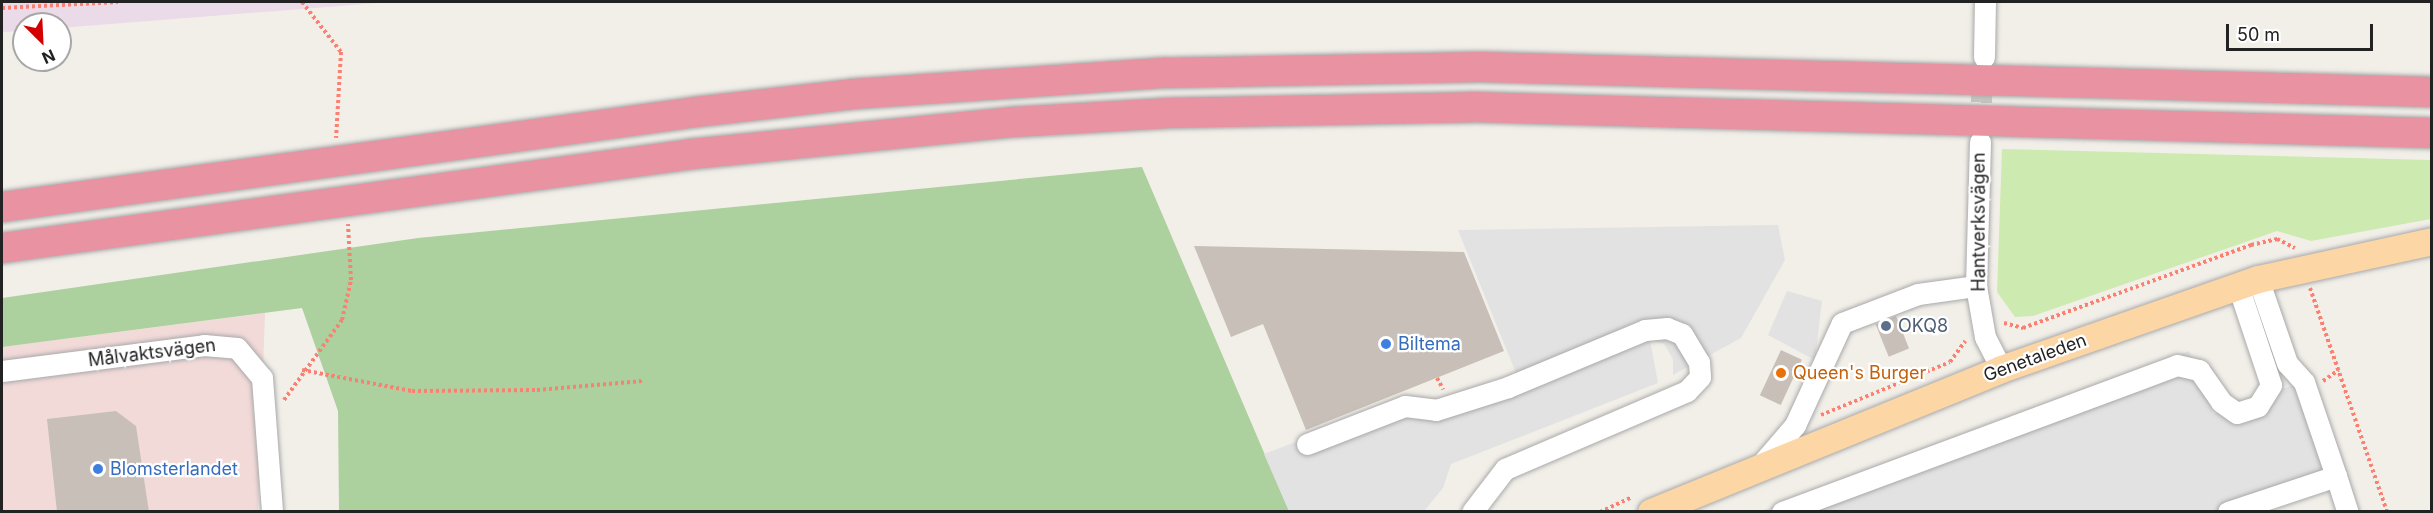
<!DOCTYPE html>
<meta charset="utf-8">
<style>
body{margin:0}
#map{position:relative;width:2433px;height:513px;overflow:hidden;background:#f2efe9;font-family:Inter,sans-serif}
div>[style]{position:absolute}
.commercial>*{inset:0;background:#f2dad9}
.industrial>*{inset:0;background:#ebdbe8}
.grass>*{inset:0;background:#cdebb0}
.forest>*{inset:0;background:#add19e}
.parking>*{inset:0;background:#e2e2e2}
.building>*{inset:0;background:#c7bfb8;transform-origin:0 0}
.minor-tunnel>*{height:21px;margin-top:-10.5px;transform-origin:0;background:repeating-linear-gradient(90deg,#c8c6c1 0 21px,transparent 0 31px)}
.path>*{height:4px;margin-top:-2px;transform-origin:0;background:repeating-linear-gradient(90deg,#fa8072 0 3px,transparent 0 6px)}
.roads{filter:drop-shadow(0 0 2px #a9a9a9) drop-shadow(0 0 2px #a9a9a9)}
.minor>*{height:21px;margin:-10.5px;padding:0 10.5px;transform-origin:10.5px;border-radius:10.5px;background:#fff}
.major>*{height:27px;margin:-13.5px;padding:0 13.5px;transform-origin:13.5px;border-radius:13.5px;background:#fcd6a4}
.highway>*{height:30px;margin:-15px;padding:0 15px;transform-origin:15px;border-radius:15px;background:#e892a2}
.dots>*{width:16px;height:16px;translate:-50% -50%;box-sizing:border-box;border:3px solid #fff;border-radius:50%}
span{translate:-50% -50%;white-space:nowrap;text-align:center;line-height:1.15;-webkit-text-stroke:4.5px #fff;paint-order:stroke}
.street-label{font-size:18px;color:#222}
.service-label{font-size:18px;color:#4e5e75}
.left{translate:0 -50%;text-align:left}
.shop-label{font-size:18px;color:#366cbe}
.food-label{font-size:18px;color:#c56008}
.frame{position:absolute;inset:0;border:3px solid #222;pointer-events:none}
.north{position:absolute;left:12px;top:12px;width:60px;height:60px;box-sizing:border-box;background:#fff;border:2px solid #a7a7a7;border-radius:50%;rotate:156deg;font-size:16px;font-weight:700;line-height:24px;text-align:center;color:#222}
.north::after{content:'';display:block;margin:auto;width:21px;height:27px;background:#d40000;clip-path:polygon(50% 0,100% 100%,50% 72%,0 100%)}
.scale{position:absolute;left:2226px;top:24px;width:147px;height:27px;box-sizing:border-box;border:3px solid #222;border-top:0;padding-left:8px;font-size:18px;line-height:21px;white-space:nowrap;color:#222;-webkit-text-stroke:4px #fff;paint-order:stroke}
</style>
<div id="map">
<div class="commercial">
<div style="clip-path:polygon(265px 313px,258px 511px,2px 511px,2px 347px)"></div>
</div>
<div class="industrial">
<div style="clip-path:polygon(2px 2px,391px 2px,60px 28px,24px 24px,24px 31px,2px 32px)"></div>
</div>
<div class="grass">
<div style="clip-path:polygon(2002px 149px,2431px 160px,2431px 219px,2311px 241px,2277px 231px,2033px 316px,2015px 317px,1997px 292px)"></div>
</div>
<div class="forest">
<div style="clip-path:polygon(1142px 167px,1289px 511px,339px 511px,338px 411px,302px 308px,2px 347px,2px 298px,418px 238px)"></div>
</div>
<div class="parking">
<div style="clip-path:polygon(1778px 225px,1785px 260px,1741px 338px,1673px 375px,1673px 359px,1664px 344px,1650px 340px,1658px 383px,1451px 464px,1443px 488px,1424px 511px,1289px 511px,1264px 454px,1404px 401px,1437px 407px,1518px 378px,1458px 230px)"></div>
<div style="clip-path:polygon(1787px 291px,1822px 301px,1815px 360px,1768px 335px)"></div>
<div style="clip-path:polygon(2189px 351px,2213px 414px,2310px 379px,2343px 478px,2243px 511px,1758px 512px)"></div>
</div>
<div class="building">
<div style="clip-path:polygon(1194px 246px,1464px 252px,1504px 351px,1306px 430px,1263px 324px,1231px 337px)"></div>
<div style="left:1896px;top:316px;width:35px;height:22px;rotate:68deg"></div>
<div style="left:1781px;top:350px;width:23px;height:50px;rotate:25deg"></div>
<div style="clip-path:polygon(116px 411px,136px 426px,149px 512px,57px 512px,47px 419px)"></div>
</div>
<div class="minor-tunnel">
<div style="left:1980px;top:133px;width:65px;rotate:-87.4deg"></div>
</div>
<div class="path">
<div style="left:302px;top:2px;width:63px;rotate:52deg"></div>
<div style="left:341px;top:52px;width:86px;rotate:93.3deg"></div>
<div style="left:2px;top:8px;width:116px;rotate:-3deg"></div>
<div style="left:2310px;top:288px;width:237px;rotate:71deg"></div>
<div style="left:2004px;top:323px;width:20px;rotate:15deg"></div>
<div style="left:2023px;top:328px;width:243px;rotate:-20deg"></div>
<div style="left:2251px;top:245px;width:27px;rotate:-13deg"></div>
<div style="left:2277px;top:239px;width:20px;rotate:27deg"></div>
<div style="left:302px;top:370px;width:112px;rotate:10.8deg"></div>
<div style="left:412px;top:391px;width:125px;rotate:-0.5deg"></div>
<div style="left:537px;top:390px;width:106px;rotate:-4.9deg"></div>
<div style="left:1437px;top:378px;width:13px;rotate:61deg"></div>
<div style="left:2323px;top:381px;width:19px;rotate:-35deg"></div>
<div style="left:284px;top:400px;width:99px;rotate:-54.1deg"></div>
<div style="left:342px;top:320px;width:41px;rotate:-77.3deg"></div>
<div style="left:351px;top:280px;width:56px;rotate:-93.1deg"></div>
<div style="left:1821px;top:415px;width:139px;rotate:-22.3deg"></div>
<div style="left:1950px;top:362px;width:26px;rotate:-54deg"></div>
<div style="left:1600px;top:512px;width:35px;rotate:-25deg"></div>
</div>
<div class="roads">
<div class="minor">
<div style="left:1984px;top:57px;width:55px;rotate:-89deg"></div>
<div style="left:1980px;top:142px;width:144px;rotate:91.6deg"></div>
<div style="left:1976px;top:286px;width:52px;rotate:80deg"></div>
<div style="left:1985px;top:337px;width:36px;rotate:63deg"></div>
<div style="left:2px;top:371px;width:204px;rotate:-7.3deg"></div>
<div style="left:204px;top:345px;width:33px;rotate:5deg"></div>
<div style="left:237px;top:348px;width:39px;rotate:50deg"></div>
<div style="left:262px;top:378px;width:134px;rotate:85.7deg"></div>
<div style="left:1307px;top:444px;width:105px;rotate:-21.2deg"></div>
<div style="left:1405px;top:406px;width:31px;rotate:7deg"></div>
<div style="left:1436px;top:410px;width:76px;rotate:-17.7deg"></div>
<div style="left:1508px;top:387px;width:148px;rotate:-22.6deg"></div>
<div style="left:1645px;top:330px;width:22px;rotate:-5deg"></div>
<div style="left:1667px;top:328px;width:16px;rotate:22deg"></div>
<div style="left:1682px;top:334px;width:33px;rotate:59deg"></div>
<div style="left:1699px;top:362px;width:15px;rotate:86deg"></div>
<div style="left:1700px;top:377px;width:19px;rotate:133deg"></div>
<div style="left:1687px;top:391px;width:198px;rotate:156.8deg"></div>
<div style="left:1505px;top:469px;width:54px;rotate:127.5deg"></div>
<div style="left:1758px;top:468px;width:57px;rotate:-49.3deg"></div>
<div style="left:1795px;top:425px;width:112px;rotate:-65.3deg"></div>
<div style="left:1842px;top:323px;width:81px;rotate:-20.9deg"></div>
<div style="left:1918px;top:294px;width:59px;rotate:-7.9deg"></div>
<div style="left:2336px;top:476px;width:38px;rotate:72deg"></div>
<div style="left:1782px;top:512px;width:421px;rotate:-20.4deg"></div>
<div style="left:2177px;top:365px;width:23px;rotate:13deg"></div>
<div style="left:2199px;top:370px;width:39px;rotate:55deg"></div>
<div style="left:2221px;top:402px;width:19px;rotate:35deg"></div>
<div style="left:2237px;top:413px;width:22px;rotate:-18deg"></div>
<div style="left:2258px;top:406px;width:25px;rotate:-58deg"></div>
<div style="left:2271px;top:385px;width:104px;rotate:-108.4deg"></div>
<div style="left:2228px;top:512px;width:114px;rotate:-18.4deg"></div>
<div style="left:2336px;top:476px;width:99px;rotate:-108.8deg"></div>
<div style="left:2304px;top:382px;width:25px;rotate:-132deg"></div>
<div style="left:2287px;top:363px;width:89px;rotate:-109deg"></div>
</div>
<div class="major">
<div style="left:1651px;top:512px;width:378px;rotate:-22.2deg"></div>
<div style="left:2001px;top:369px;width:272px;rotate:-19.3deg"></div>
<div style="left:2258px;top:279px;width:178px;rotate:-12.3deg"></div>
</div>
<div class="highway">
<div style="left:2px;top:207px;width:700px;rotate:-7.79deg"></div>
<div style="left:696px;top:112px;width:158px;rotate:-6.5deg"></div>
<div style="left:853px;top:94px;width:313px;rotate:-3.9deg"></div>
<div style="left:1165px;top:73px;width:315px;rotate:-1.1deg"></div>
<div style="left:1480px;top:67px;width:952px;rotate:1.5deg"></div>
<div style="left:2px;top:248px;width:696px;rotate:-7.76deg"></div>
<div style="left:692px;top:154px;width:324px;rotate:-5.7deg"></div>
<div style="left:1014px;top:122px;width:156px;rotate:-3.3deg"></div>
<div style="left:1170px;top:113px;width:302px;rotate:-1.1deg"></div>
<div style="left:1472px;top:107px;width:960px;rotate:1.55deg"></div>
</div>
</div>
<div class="dots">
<div style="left:1886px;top:326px;background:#5c6f8a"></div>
<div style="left:1386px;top:344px;background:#3f7fe0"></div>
<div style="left:1781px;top:373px;background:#e8710a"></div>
<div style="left:98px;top:469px;background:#3f7fe0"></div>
</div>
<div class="street-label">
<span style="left:1979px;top:222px;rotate:-90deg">Hantverksvägen</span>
<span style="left:152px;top:353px;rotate:-7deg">Målvaktsvägen</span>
<span style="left:2035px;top:358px;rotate:-20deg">Genetaleden</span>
</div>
<div class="service-label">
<span class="left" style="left:1898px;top:326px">OKQ8</span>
</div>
<div class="shop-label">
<span class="left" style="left:1398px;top:344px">Biltema</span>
<span class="left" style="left:110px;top:469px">Blomsterlandet</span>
</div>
<div class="food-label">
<span class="left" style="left:1793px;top:373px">Queen's Burger</span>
</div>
<div class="frame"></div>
<div class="north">N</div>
<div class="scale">50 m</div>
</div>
